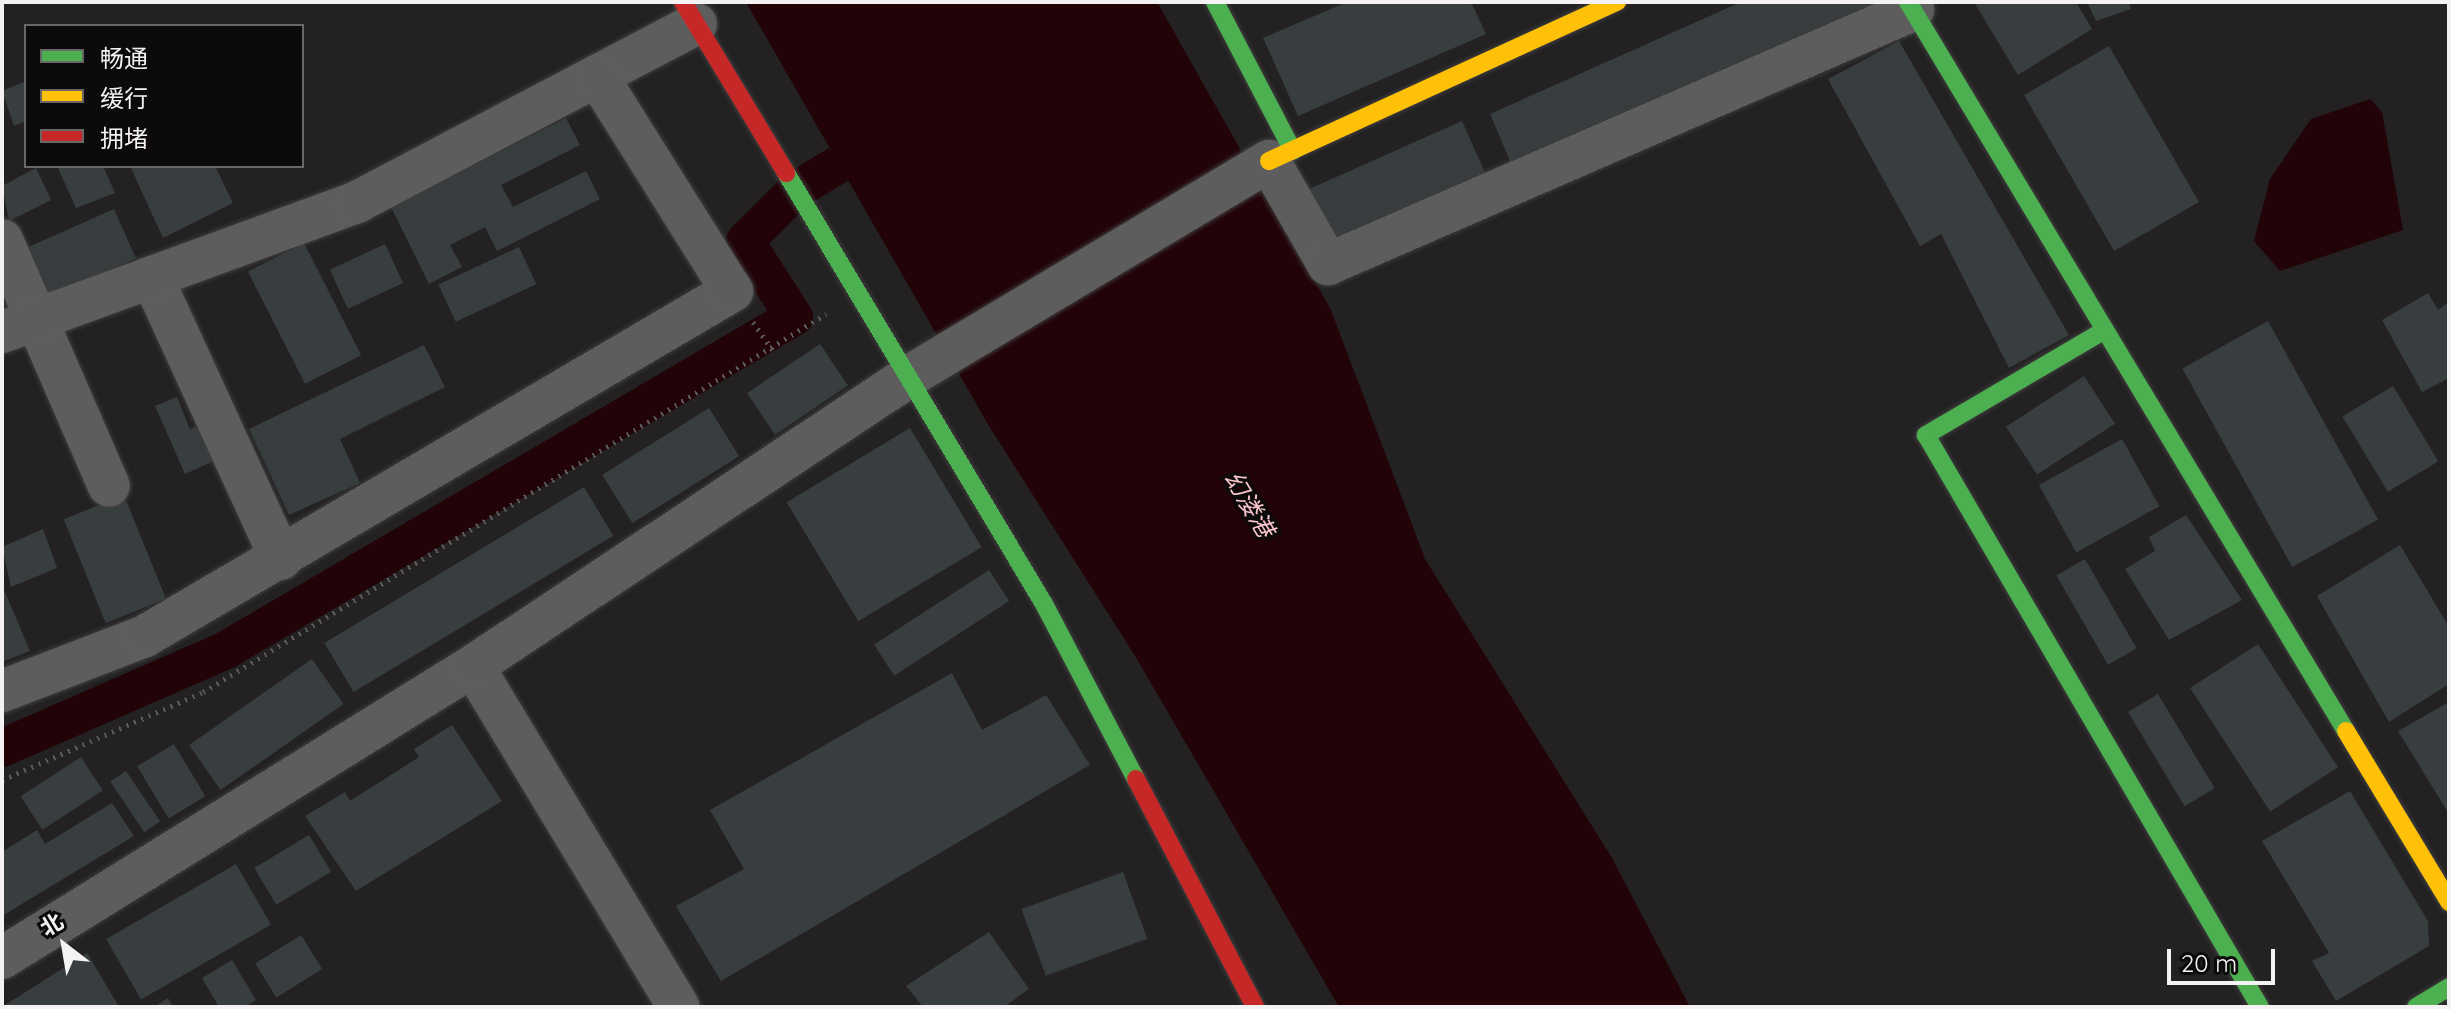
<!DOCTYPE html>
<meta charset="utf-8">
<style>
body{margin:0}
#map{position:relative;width:2451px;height:1009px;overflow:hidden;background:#232122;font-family:Quicksand,"Noto Sans SC",sans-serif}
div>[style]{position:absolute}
.water>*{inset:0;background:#220308}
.canal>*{height:38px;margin:-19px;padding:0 19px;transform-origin:19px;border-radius:19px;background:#220308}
.building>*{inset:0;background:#383e3f;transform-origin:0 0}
.path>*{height:5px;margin-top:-2.5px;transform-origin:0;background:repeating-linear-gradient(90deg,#5b595a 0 2px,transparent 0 8px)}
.roads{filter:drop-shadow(0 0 2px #3e3d3d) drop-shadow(0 0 2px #3e3d3d)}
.street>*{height:42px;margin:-21px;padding:0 21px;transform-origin:21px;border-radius:21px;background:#5e5d5e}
.fast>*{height:18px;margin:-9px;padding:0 9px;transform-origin:9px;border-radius:9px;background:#4caf50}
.slow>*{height:18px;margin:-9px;padding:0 9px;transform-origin:9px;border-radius:9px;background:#ffc107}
.jam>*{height:18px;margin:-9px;padding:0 9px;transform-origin:9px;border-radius:9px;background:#c62828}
span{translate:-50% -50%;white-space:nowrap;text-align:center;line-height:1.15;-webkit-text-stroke:6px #0c0a0b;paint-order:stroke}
.water-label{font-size:24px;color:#fac5cb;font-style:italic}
.frame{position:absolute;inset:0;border:4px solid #f5f2f3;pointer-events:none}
.legend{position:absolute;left:24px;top:24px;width:280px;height:144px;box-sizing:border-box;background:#0c0a0b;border:2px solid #696768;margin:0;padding:10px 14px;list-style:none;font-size:24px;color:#f5f2f3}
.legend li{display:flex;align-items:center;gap:16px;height:40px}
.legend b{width:40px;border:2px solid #696768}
.north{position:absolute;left:24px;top:905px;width:80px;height:80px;-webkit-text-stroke:6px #0c0a0b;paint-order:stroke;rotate:329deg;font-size:22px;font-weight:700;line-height:32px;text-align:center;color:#f5f2f3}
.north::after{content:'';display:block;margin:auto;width:28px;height:36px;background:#f5f2f3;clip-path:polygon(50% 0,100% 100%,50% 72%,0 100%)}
.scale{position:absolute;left:2167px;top:949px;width:108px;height:36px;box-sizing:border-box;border:4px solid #f5f2f3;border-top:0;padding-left:10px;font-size:24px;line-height:28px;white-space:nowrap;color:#f5f2f3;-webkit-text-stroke:6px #0c0a0b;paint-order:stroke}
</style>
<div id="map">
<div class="water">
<div style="clip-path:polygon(746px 2px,1157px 2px,1331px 310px,1425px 559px,1612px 858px,1690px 1007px,1339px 1007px,1137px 659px,989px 426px)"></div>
<div style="clip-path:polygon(2370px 99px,2382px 112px,2403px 230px,2280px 271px,2254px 241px,2270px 179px,2311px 119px)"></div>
</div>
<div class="canal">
<div style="left:2px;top:748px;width:244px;rotate:-23.6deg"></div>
<div style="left:226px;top:650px;width:658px;rotate:-30.38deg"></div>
<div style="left:794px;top:317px;width:90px;rotate:-122.8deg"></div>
<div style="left:745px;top:241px;width:72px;rotate:-45deg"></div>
<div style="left:796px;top:190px;width:99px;rotate:-31deg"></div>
</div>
<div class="building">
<div style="clip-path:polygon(1347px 2px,1471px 2px,1486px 34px,1298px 116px,1263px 38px)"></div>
<div style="clip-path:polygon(1741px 2px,1882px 2px,1513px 168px,1490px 114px)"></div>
<div style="clip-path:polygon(1974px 2px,2076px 2px,2092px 29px,2018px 75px)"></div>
<div style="clip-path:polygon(2087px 2px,2129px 2px,2131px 9px,2096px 21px)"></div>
<div style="clip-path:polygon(1899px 41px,2069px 335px,2009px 368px,1941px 234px,1920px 246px,1828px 79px)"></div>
<div style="left:2109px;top:46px;width:180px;height:98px;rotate:60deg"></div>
<div style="clip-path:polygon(26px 81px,26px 121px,14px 126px,2px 91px)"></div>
<div style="clip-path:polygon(566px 118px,580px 145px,501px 185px,513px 207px,586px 171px,600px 199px,497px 251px,485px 227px,450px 245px,462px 267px,429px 284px,391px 207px)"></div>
<div style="left:1462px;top:121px;width:66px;height:168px;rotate:66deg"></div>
<div style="clip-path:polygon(57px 166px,103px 166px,115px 193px,76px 208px)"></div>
<div style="clip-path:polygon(130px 166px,215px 166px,233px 203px,163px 238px)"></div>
<div style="clip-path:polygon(36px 168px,51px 200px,9px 221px,2px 186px)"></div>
<div style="left:114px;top:209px;width:54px;height:98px;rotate:66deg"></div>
<div style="left:304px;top:243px;width:126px;height:63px;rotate:63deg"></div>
<div style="left:385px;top:244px;width:43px;height:61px;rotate:65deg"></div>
<div style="left:519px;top:247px;width:41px;height:89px;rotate:65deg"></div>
<div style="clip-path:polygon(2428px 293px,2438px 310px,2449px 302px,2449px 378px,2422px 392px,2382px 320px)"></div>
<div style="left:2268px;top:321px;width:227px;height:98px;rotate:61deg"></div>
<div style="left:820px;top:344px;width:50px;height:88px;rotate:56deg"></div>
<div style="clip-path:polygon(424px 345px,445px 387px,340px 439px,360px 483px,289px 515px,249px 429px)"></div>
<div style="left:2084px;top:376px;width:57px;height:93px;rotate:57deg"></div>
<div style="left:2393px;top:386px;width:88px;height:59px;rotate:59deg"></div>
<div style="clip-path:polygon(177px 397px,190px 429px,208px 421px,223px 457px,185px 474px,155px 406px)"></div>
<div style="left:709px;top:408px;width:57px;height:126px;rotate:58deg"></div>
<div style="left:910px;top:428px;width:139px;height:144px;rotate:59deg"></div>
<div style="left:2122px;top:439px;width:77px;height:95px;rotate:61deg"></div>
<div style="left:584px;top:487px;width:57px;height:303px;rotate:59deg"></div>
<div style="left:124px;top:495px;width:112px;height:65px;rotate:68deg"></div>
<div style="clip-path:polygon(2186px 515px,2242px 600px,2169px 640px,2125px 569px,2155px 551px,2149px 537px)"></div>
<div style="clip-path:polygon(43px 529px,57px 568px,11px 587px,2px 547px)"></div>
<div style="clip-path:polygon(2400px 545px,2449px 627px,2449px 684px,2389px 722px,2317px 596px)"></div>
<div style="left:2085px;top:559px;width:103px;height:33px;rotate:60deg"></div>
<div style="left:989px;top:570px;width:37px;height:137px;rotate:57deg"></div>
<div style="clip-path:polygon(2px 585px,30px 651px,2px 662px)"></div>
<div style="left:2258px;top:644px;width:147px;height:81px;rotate:57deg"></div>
<div style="left:312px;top:659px;width:55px;height:150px;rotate:55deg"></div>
<div style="clip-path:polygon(952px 673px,982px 730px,1046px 695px,1090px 765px,721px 981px,676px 906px,744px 869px,710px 810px)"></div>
<div style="left:2158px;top:694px;width:110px;height:35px;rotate:59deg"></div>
<div style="clip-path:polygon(2449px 702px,2449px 814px,2398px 731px)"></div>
<div style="clip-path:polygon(452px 725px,502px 801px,356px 891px,305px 816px,345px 792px,350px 801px,419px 757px,414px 749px)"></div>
<div style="left:174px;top:744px;width:61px;height:43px;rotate:59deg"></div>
<div style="left:81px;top:757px;width:40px;height:72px;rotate:57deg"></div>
<div style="left:126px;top:771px;width:61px;height:19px;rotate:56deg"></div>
<div style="clip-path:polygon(2350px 791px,2428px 921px,2429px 946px,2336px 1001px,2312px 961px,2329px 953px,2262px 841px)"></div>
<div style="clip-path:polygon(112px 803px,134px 836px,2px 916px,2px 852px,37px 830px,45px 844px)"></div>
<div style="left:309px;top:835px;width:43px;height:64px;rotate:59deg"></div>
<div style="left:236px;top:864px;width:70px;height:150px;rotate:60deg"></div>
<div style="left:1123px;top:872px;width:71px;height:108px;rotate:70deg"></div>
<div style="clip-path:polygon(989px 932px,1029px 989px,1004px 1007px,923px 1007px,906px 986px)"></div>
<div style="left:301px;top:935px;width:40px;height:54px;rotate:58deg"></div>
<div style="clip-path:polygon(87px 953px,119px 1007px,2px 1007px)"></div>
<div style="clip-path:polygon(232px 960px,256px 1000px,245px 1007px,219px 1007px,202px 978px)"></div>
<div style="clip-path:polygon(168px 998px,173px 1007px,154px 1007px)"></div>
</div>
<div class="path">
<div style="left:753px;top:322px;width:35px;rotate:55deg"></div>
<div style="left:2px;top:780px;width:219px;rotate:-23.6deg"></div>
<div style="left:203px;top:692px;width:729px;rotate:-31.25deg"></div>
</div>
<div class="roads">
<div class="street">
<div style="left:2px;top:240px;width:268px;rotate:66.5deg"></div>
<div style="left:152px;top:277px;width:310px;rotate:65.4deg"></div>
<div style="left:2px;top:332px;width:378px;rotate:-20.1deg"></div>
<div style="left:357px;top:202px;width:383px;rotate:-27.7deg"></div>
<div style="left:473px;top:666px;width:398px;rotate:58.9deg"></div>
<div style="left:2px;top:691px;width:153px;rotate:-21deg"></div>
<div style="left:145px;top:636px;width:681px;rotate:-30.44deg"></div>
<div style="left:732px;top:291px;width:254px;rotate:-122.1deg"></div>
<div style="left:2px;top:958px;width:554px;rotate:-31.8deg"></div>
<div style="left:473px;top:666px;width:522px;rotate:-33.6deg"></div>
<div style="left:908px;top:377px;width:421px;rotate:-30.9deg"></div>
<div style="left:1269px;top:161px;width:119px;rotate:60.2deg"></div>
<div style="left:1328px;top:264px;width:638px;rotate:-23.47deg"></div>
</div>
<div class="fast">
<div style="left:1215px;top:2px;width:168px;rotate:62.4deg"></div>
<div style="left:1908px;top:2px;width:850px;rotate:59deg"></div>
<div style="left:786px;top:173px;width:502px;rotate:59.09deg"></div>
<div style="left:1044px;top:604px;width:198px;rotate:62.3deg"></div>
<div style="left:2105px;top:330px;width:208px;rotate:149.6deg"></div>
<div style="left:1926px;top:435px;width:662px;rotate:59.72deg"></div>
<div style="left:2416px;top:1007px;width:39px;rotate:-31deg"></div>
</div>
<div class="slow">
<div style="left:1269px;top:161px;width:383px;rotate:-24.6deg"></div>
<div style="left:2346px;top:731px;width:200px;rotate:58.9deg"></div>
</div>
<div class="jam">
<div style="left:683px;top:2px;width:200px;rotate:58.9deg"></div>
<div style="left:1136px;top:779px;width:257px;rotate:62.4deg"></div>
</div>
</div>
<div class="water-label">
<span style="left:1249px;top:504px;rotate:59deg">幻溇港</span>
</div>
<div class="frame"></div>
<ul class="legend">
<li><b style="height:10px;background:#4caf50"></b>畅通</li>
<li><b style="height:10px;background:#ffc107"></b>缓行</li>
<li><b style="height:10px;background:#c62828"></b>拥堵</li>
</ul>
<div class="north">北</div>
<div class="scale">20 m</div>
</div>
